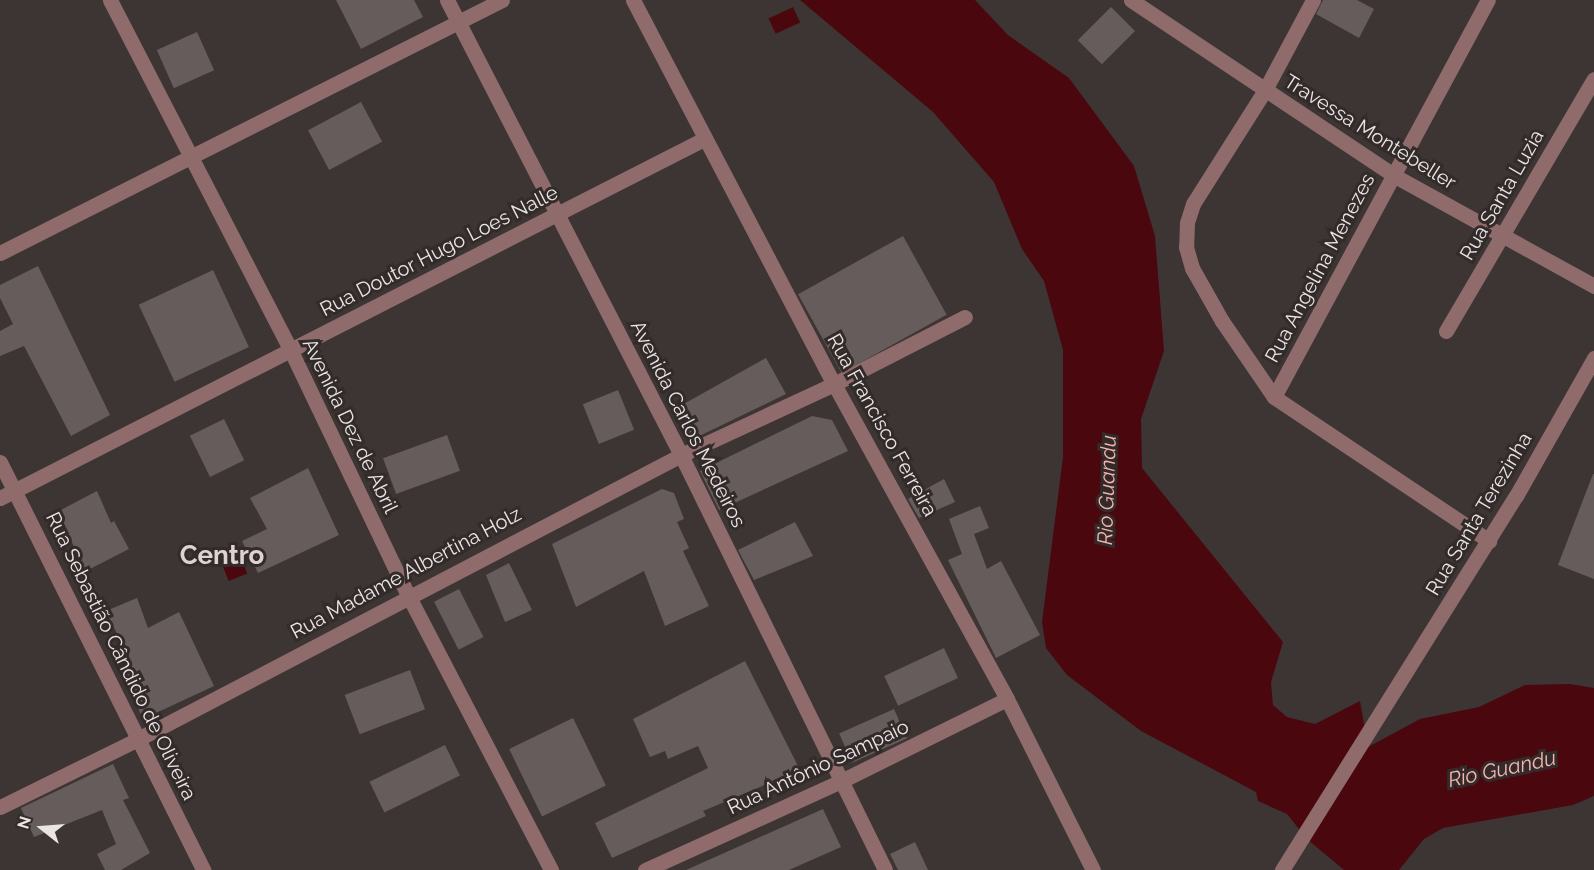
<!DOCTYPE html>
<meta charset="utf-8">
<style>
body{margin:0}
#map{position:relative;width:1594px;height:870px;overflow:hidden;background:#3d3534;font-family:Raleway,sans-serif}
div>[style]{position:absolute}
.water>*{inset:0;background:#4b070e;transform-origin:0 0}
.building>*{inset:0;background:#655c5b;transform-origin:0 0}
.minor>*{height:15px;margin:-7.5px;padding:0 7.5px;transform-origin:7.5px;border-radius:7.5px;background:#8f6c6b}
span{translate:-50% -50%;white-space:nowrap;text-align:center;line-height:1.15;-webkit-text-stroke:6px #332b2a;paint-order:stroke}
.street-label{font-size:20px;color:#eae5e5}
.water-label{font-size:21px;color:#f6b5b1;font-style:italic}
.district-label{font-size:26px;color:#ddd3d2;font-weight:700}
.north{position:absolute;left:12px;top:798px;width:60px;height:60px;-webkit-text-stroke:4px #332b2a;paint-order:stroke;rotate:287deg;font-size:16px;font-weight:700;line-height:24px;text-align:center;color:#eae5e5}
.north::after{content:'';display:block;margin:auto;width:21px;height:27px;background:#eae5e5;clip-path:polygon(50% 0,100% 100%,50% 72%,0 100%)}
</style>
<div id="map">
<div class="water">
<div style="clip-path:polygon(800px 0,975px 0,1008px 35px,1069px 78px,1134px 166px,1155px 236px,1164px 351px,1141px 419px,1142px 468px,1283px 642px,1271px 682px,1273px 705px,1287px 717px,1315px 724px,1360px 701px,1368px 747px,1420px 719px,1479px 707px,1525px 685px,1570px 684px,1594px 688px,1594px 796px,1573px 805px,1443px 828px,1424px 839px,1399px 870px,1344px 870px,1307px 839px,1287px 814px,1258px 801px,1256px 792px,1141px 731px,1067px 675px,1046px 648px,1042px 622px,1063px 457px,1063px 350px,1044px 281px,1022px 249px,994px 182px,933px 112px)"></div>
<div style="left:793px;top:7px;width:17px;height:27px;rotate:65deg"></div>
<div style="left:239px;top:553px;width:22px;height:20px;rotate:68deg"></div>
</div>
<div class="building">
<div style="clip-path:polygon(336px 0,414px 0,423px 17px,361px 49px)"></div>
<div style="clip-path:polygon(1323px 0,1357px 0,1374px 9px,1359px 38px,1316px 14px)"></div>
<div style="left:1111px;top:7px;width:34px;height:47px;rotate:45deg"></div>
<div style="left:197px;top:32px;width:42px;height:44px;rotate:66deg"></div>
<div style="left:361px;top:102px;width:45px;height:60px;rotate:62deg"></div>
<div style="left:903px;top:236px;width:90px;height:120px;rotate:61deg"></div>
<div style="clip-path:polygon(38px 266px,110px 415px,71px 436px,24px 346px,0 356px,0 331px,13px 324px,0 298px,0 285px)"></div>
<div style="left:213px;top:270px;width:85px;height:82px;rotate:65deg"></div>
<div style="clip-path:polygon(766px 358px,786px 394px,689px 441px,673px 410px)"></div>
<div style="left:618px;top:390px;width:43px;height:38px;rotate:68deg"></div>
<div style="clip-path:polygon(812px 416px,832px 420px,848px 451px,719px 510px,700px 471px)"></div>
<div style="left:224px;top:419px;width:46px;height:38px;rotate:64deg"></div>
<div style="left:447px;top:435px;width:38px;height:68px;rotate:70deg"></div>
<div style="clip-path:polygon(308px 468px,339px 535px,258px 573px,242px 541px,267px 529px,250px 498px)"></div>
<div style="clip-path:polygon(1593px 474px,1594px 474px,1594px 579px,1558px 565px)"></div>
<div style="clip-path:polygon(944px 479px,955px 502px,919px 518px,908px 499px)"></div>
<div style="clip-path:polygon(662px 489px,674px 493px,684px 519px,677px 522px,689px 548px,683px 551px,709px 606px,665px 626px,644px 571px,576px 607px,552px 544px)"></div>
<div style="clip-path:polygon(97px 491px,111px 523px,114px 521px,129px 549px,86px 571px,57px 512px)"></div>
<div style="clip-path:polygon(980px 506px,989px 528px,974px 534px,987px 569px,1001px 561px,1040px 635px,996px 658px,948px 560px,962px 554px,949px 519px)"></div>
<div style="clip-path:polygon(795px 522px,813px 556px,754px 580px,738px 550px)"></div>
<div style="clip-path:polygon(509px 563px,532px 610px,505px 622px,486px 575px)"></div>
<div style="left:459px;top:589px;width:54px;height:28px;rotate:63deg"></div>
<div style="clip-path:polygon(137px 598px,148px 628px,179px 612px,214px 686px,143px 719px,121px 670px,132px 665px,106px 611px)"></div>
<div style="left:944px;top:648px;width:33px;height:66px;rotate:65deg"></div>
<div style="clip-path:polygon(745px 661px,800px 770px,703px 811px,706px 816px,612px 858px,595px 823px,708px 768px,698px 746px,668px 759px,665px 751px,650px 757px,633px 719px)"></div>
<div style="left:410px;top:670px;width:42px;height:70px;rotate:69deg"></div>
<div style="left:894px;top:709px;width:32px;height:60px;rotate:66deg"></div>
<div style="left:573px;top:718px;width:75px;height:71px;rotate:64deg"></div>
<div style="left:445px;top:745px;width:34px;height:84px;rotate:64deg"></div>
<div style="clip-path:polygon(113px 764px,129px 798px,123px 800px,150px 853px,121px 870px,105px 870px,97px 854px,116px 844px,102px 810px,34px 837px,21px 808px)"></div>
<div style="clip-path:polygon(823px 809px,841px 847px,789px 870px,686px 870px)"></div>
<div style="clip-path:polygon(915px 842px,928px 870px,898px 870px,890px 854px)"></div>
</div>
<div class="minor">
<div style="left:110px;top:0;width:395px;rotate:62.7deg"></div>
<div style="left:291px;top:351px;width:271px;rotate:64.4deg"></div>
<div style="left:408px;top:595px;width:310px;rotate:62.5deg"></div>
<div style="left:447px;top:0;width:512px;rotate:62.78deg"></div>
<div style="left:681px;top:455px;width:462px;rotate:63.8deg"></div>
<div style="left:633px;top:0;width:433px;rotate:62.4deg"></div>
<div style="left:834px;top:384px;width:359px;rotate:61.2deg"></div>
<div style="left:1007px;top:699px;width:191px;rotate:63.3deg"></div>
<div style="left:1131px;top:0;width:315px;rotate:33.7deg"></div>
<div style="left:1393px;top:175px;width:230px;rotate:28.9deg"></div>
<div style="left:1313px;top:0;width:102px;rotate:118.1deg"></div>
<div style="left:1265px;top:90px;width:135px;rotate:122.3deg"></div>
<div style="left:1193px;top:204px;width:20px;rotate:108deg"></div>
<div style="left:1187px;top:223px;width:24px;rotate:92deg"></div>
<div style="left:1186px;top:247px;width:22px;rotate:74deg"></div>
<div style="left:1192px;top:268px;width:61px;rotate:60.5deg"></div>
<div style="left:1222px;top:321px;width:92px;rotate:55.6deg"></div>
<div style="left:1274px;top:397px;width:259px;rotate:33.8deg"></div>
<div style="left:0;top:253px;width:562px;rotate:-26.75deg"></div>
<div style="left:1446px;top:331px;width:292px;rotate:-59.6deg"></div>
<div style="left:1274px;top:397px;width:451px;rotate:-61.7deg"></div>
<div style="left:0;top:462px;width:456px;rotate:63.5deg"></div>
<div style="left:0;top:498px;width:790px;rotate:-27.02deg"></div>
<div style="left:0;top:807px;width:156px;rotate:-26.2deg"></div>
<div style="left:140px;top:738px;width:611px;rotate:-27.61deg"></div>
<div style="left:681px;top:455px;width:169px;rotate:-24.9deg"></div>
<div style="left:834px;top:384px;width:147px;rotate:-27.1deg"></div>
<div style="left:645px;top:870px;width:213px;rotate:-24.4deg"></div>
<div style="left:839px;top:782px;width:187px;rotate:-26.3deg"></div>
<div style="left:1282px;top:870px;width:441px;rotate:-58deg"></div>
<div style="left:1516px;top:496px;width:159px;rotate:-60.5deg"></div>
</div>
<div class="street-label">
<span style="left:1370px;top:132px;rotate:32deg">Travessa Montebeller</span>
<span style="left:1502px;top:195px;rotate:-60deg">Rua Santa Luzia</span>
<span style="left:439px;top:251px;rotate:-27deg">Rua Doutor Hugo Loes Nalle</span>
<span style="left:1320px;top:268px;rotate:-62deg">Rua Angelina Menezes</span>
<span style="left:688px;top:424px;rotate:63deg">Avenida Carlos Medeiros</span>
<span style="left:882px;top:425px;rotate:61deg">Rua Francisco Ferreira</span>
<span style="left:350px;top:426px;rotate:64deg">Avenida Dez de Abril</span>
<span style="left:1479px;top:514px;rotate:-59deg">Rua Santa Terezinha</span>
<span style="left:406px;top:573px;rotate:-28deg">Rua Madame Albertina Holz</span>
<span style="left:121px;top:656px;rotate:64deg">Rua Sebastião Cândido de Oliveira</span>
<span style="left:818px;top:767px;rotate:-25deg">Rua Antônio Sampaio</span>
</div>
<div class="water-label">
<span style="left:1107px;top:490px;rotate:-88deg">Rio Guandu</span>
<span style="left:1502px;top:769px;rotate:-12deg">Rio Guandu</span>
</div>
<div class="district-label">
<span style="left:222px;top:556px">Centro</span>
</div>
<div class="north">N</div>
</div>
